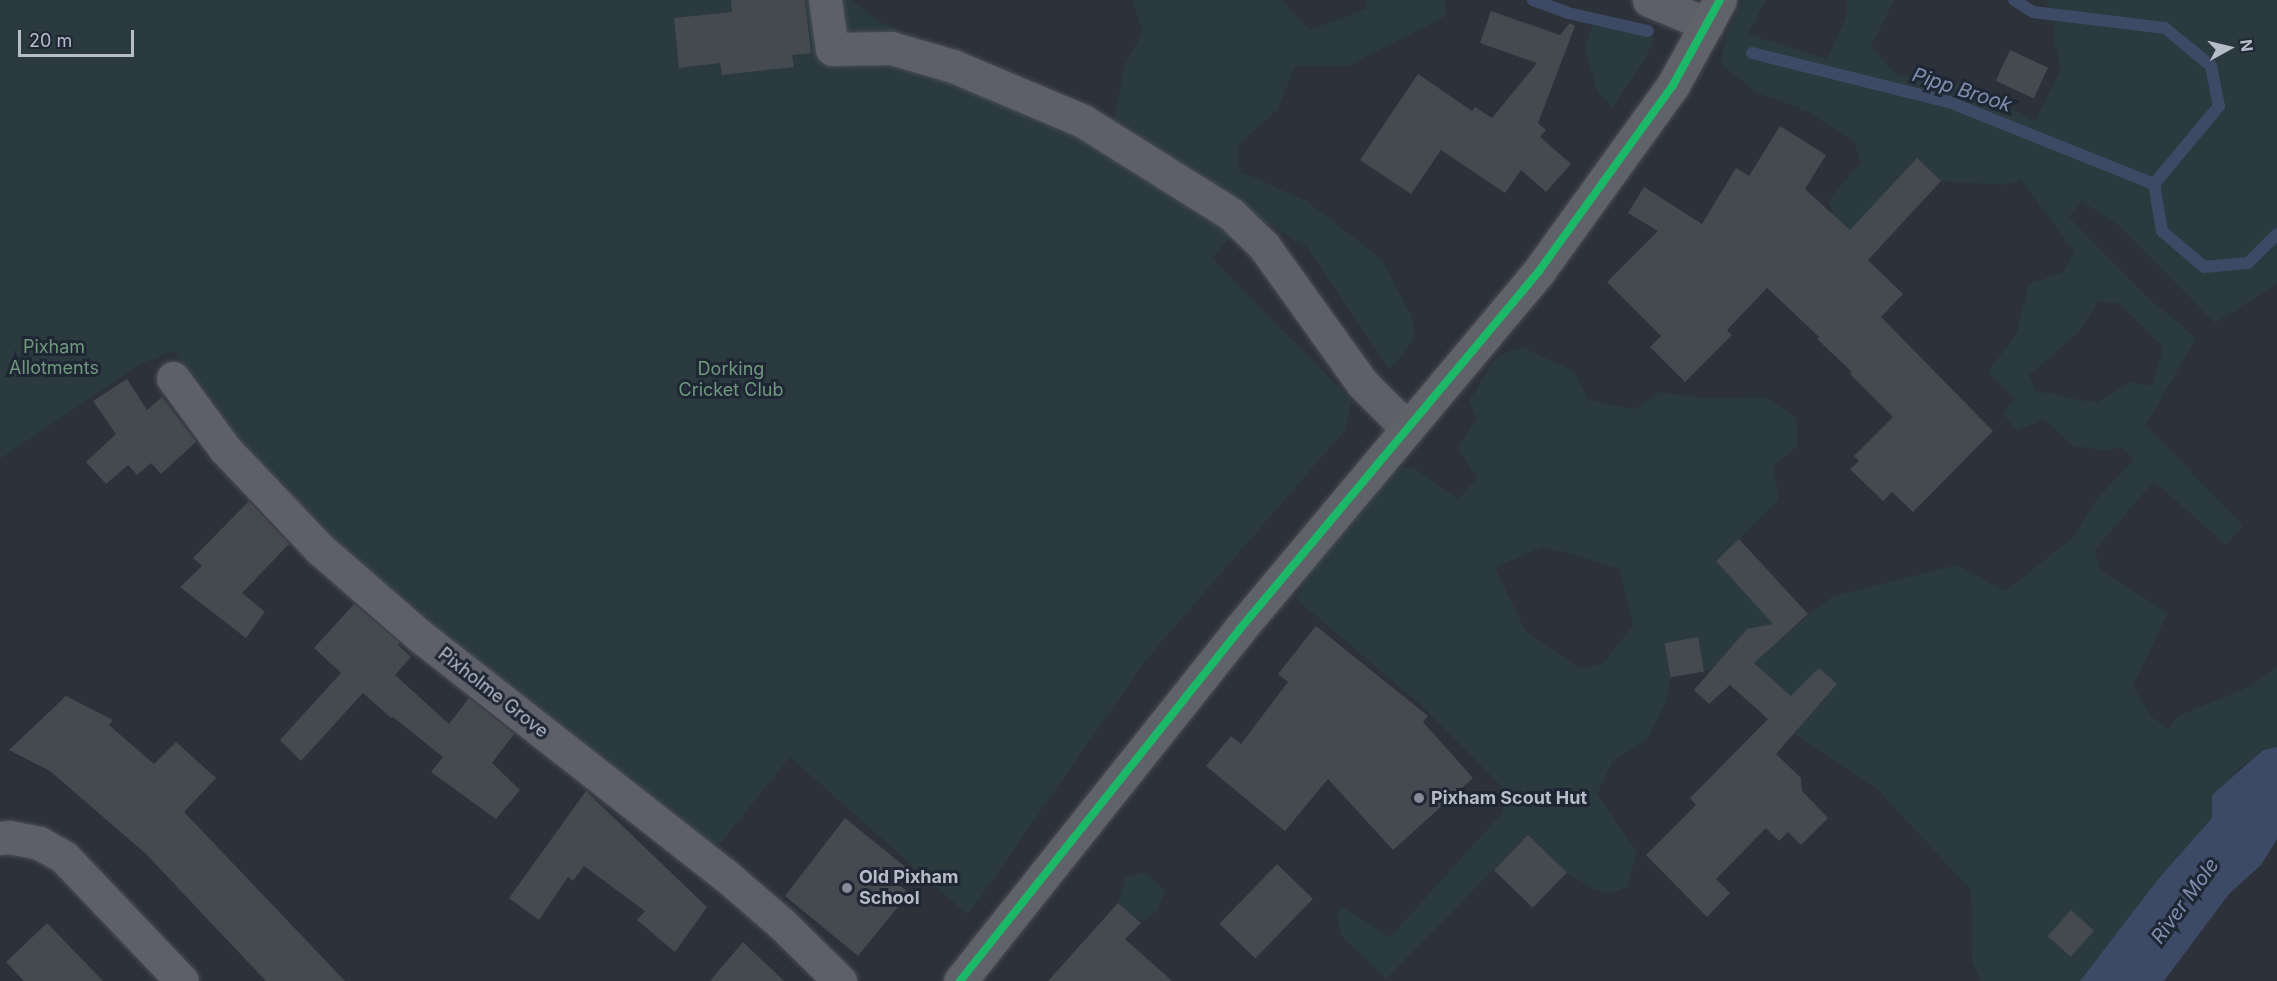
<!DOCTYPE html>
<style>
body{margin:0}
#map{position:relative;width:2277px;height:981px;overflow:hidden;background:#2d3139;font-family:Inter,sans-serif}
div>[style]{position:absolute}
.green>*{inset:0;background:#2a3a3f}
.water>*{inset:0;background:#3d4a65}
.stream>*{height:12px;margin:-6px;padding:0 6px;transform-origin:6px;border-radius:6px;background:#3d4a65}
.building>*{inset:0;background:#454950;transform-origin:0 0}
.roads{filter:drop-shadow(0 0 2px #4a4d54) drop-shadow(0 0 2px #4a4d54)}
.minor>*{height:33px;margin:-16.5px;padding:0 16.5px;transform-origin:16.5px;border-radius:16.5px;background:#5d6068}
.major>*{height:33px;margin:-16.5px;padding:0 16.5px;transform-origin:16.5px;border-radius:16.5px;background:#5f6269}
.bus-1>*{height:8px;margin:-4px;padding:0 4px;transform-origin:4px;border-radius:4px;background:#1ab867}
.dots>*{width:16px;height:16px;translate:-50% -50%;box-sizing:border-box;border:3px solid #1f2634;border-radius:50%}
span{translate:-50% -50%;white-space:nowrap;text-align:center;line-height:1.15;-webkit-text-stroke:6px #1f2634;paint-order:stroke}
.park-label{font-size:18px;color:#6f997d}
.street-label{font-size:18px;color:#b7bcc9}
.poi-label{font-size:18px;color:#b7bcc9;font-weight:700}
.left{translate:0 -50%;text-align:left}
.water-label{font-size:20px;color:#808faf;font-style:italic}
.north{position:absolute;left:2199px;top:18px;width:60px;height:60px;-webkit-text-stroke:4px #1f2634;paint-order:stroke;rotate:82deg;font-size:16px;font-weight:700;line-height:24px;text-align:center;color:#b7bcc9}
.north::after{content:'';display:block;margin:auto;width:21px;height:27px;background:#b7bcc9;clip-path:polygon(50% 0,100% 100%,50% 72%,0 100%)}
.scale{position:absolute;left:18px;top:30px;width:116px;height:27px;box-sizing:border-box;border:3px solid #b7bcc9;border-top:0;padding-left:8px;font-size:18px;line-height:21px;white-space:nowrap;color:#b7bcc9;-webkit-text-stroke:4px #1f2634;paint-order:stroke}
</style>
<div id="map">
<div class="green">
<div style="clip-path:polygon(0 0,851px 0,879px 21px,1113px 126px,1124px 66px,1143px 32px,1132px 0,1282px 0,1309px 30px,1367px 9px,1366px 0,1445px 0,1446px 16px,1348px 66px,1295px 66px,1278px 109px,1239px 144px,1239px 171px,1307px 201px,1382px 260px,1412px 317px,1415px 338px,1390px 370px,1307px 247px,1251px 213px,1212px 258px,1352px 401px,1345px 430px,1146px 660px,968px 915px,790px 757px,715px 850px,522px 703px,330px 541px,243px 455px,214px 401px,173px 351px,139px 365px,0 459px)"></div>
<div style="clip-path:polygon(evenodd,1743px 0,1766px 0,1748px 34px,1827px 59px,1847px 15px,1847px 0,1894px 0,1871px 47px,1898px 76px,1963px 84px,2035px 121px,2061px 69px,2054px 41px,2055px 22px,2046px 0,2277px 0,2277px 284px,2215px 323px,2118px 225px,2081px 201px,2069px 217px,2146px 296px,2196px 338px,2146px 425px,2243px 526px,2226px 545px,2154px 481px,2095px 550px,2100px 570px,2168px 613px,2133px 686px,2151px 716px,2169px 729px,2176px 717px,2251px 686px,2277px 667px,2277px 747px,2263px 750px,2238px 769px,2212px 818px,2159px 878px,2080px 981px,1981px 981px,1972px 962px,1971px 890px,1877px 789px,1794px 734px,1811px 713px,1733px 646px,1712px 670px,1704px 671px,1697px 637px,1665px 643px,1671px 677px,1666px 702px,1647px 740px,1613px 760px,1597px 794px,1637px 852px,1627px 887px,1612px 893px,1594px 889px,1567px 873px,1528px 835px,1386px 979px,1342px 936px,1336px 915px,1342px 907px,1390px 937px,1503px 812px,1502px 787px,1422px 706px,1296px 599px,1311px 567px,1346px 531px,1398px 468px,1413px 467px,1458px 499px,1477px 478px,1458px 448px,1477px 418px,1469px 401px,1497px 356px,1522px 347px,1574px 371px,1589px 401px,1635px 409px,1659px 392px,1708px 399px,1765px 397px,1797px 418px,1798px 446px,1774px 465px,1779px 500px,1716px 561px,1784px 635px,1833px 596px,1956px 565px,2005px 591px,2074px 537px,2096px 500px,2134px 459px,2122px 448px,2102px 450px,2074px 446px,2043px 419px,2017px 431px,2003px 414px,2014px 399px,1988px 372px,2017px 332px,2028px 285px,2063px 272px,2074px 251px,2021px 180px,2005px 185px,1941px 181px,1917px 159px,1853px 233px,1832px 214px,1829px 200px,1861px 162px,1854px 142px,1807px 111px,1756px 92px,1720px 63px,1727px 33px,1743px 0,2098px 301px,2118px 303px,2163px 347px,2152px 386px,2131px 382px,2096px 403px,2036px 391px,2029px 375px,2080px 331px,2098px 301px,1743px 0,1543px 546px,1619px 568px,1633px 626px,1602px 664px,1581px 669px,1527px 633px,1495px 568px,1543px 546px)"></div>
<div style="clip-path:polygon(1594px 23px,1654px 38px,1646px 58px,1612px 108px,1597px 91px,1584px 47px)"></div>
<div style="clip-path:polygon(1145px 872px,1165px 891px,1157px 911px,1145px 920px,1135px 918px,1118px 903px,1125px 877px)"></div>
</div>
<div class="water">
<div style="clip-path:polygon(2277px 747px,2277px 839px,2261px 865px,2229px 894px,2164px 981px,2080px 981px,2159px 878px,2212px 818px,2212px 795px,2263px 750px)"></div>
</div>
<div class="stream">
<div style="left:1533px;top:0;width:37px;rotate:20deg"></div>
<div style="left:1568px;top:13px;width:82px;rotate:12.7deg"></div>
<div style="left:2014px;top:0;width:22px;rotate:32deg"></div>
<div style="left:2033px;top:12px;width:133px;rotate:6.9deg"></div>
<div style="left:2165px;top:28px;width:60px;rotate:39.6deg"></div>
<div style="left:2211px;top:66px;width:41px;rotate:78.7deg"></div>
<div style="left:2219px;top:106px;width:102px;rotate:129.8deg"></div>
<div style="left:1752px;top:53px;width:203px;rotate:14deg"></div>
<div style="left:1949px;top:102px;width:221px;rotate:21.8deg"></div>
<div style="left:2154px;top:184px;width:48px;rotate:80.3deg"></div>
<div style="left:2162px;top:231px;width:55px;rotate:40.6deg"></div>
<div style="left:2204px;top:267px;width:44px;rotate:-5.2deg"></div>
<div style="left:2248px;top:263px;width:41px;rotate:-45deg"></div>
</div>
<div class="building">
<div style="clip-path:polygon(731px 0,805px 0,811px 53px,792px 55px,794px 67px,722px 75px,720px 63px,679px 68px,674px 18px,732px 12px)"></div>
<div style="clip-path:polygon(1491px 11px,1560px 35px,1570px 23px,1575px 26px,1538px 123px,1546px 130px,1540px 137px,1571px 164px,1546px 192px,1521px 170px,1505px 193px,1441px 150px,1411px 194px,1360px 160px,1418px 74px,1472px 111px,1475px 107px,1492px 118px,1537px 63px,1480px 43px)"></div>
<div style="left:2010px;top:50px;width:42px;height:34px;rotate:25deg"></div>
<div style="clip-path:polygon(1780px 126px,1826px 155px,1805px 189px,1850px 230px,1917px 158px,1941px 181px,1868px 260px,1903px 294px,1881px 317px,1993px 431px,1913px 512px,1892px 492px,1883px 501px,1850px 469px,1859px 461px,1854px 456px,1893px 417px,1850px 374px,1852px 372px,1817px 339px,1819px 337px,1767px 288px,1727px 330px,1732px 335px,1685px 382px,1650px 347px,1661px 336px,1607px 282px,1658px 231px,1628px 213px,1644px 187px,1702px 224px,1736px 168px,1749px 176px)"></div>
<div style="clip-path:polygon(127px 379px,147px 410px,162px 397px,196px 442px,161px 474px,151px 463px,137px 475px,128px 465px,106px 484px,86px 462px,116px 434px,93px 401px)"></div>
<div style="clip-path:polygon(249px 501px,289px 544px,242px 593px,265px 612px,246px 638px,180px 587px,202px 566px,193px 558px)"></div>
<div style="clip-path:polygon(1739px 539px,1808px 614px,1754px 663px,1791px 696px,1819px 668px,1837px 684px,1776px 754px,1801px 778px,1802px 791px,1828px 818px,1801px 845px,1788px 832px,1779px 841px,1766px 828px,1716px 879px,1730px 893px,1707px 917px,1646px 855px,1696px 805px,1690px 798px,1768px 719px,1730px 685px,1709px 704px,1694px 690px,1747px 629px,1773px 624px,1716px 561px)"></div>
<div style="clip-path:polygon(354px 604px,400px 643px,398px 645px,411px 657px,395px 675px,449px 724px,469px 698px,514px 734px,492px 763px,520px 790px,496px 819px,431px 772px,443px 757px,393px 717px,391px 718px,363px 693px,301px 761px,280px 740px,341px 673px,314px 648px)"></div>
<div style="clip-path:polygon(1316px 626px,1428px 716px,1423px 722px,1473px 778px,1393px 850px,1328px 779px,1285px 831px,1206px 766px,1231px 736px,1241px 744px,1288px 682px,1278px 674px)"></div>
<div style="left:1698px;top:637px;width:35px;height:34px;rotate:80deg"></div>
<div style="clip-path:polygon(66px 696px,113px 720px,109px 725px,154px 764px,176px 742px,216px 778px,184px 812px,345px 981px,266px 981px,146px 854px,50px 771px,9px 750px)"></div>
<div style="clip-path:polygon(586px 791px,707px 907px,675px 952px,637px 920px,645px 911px,584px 866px,573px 881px,568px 877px,539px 920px,509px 898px)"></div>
<div style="clip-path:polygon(845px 818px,909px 870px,897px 883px,909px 893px,858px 956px,785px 896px)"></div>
<div style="left:1528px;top:835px;width:54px;height:49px;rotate:44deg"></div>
<div style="left:1277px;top:864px;width:50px;height:83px;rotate:44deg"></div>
<div style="clip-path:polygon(1118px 903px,1141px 923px,1125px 939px,1172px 981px,1048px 981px)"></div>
<div style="left:2071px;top:910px;width:31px;height:35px;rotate:42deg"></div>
<div style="clip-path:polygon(47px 923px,103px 981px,24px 981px,6px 962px)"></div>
<div style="clip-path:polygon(743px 942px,784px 981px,710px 981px)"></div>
</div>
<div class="roads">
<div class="minor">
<div style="left:825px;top:0;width:49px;rotate:81.9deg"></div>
<div style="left:832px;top:49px;width:59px;rotate:-1deg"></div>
<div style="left:891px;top:48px;width:65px;rotate:16.2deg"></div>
<div style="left:953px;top:66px;width:141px;rotate:22.9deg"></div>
<div style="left:1083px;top:121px;width:175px;rotate:32.1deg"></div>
<div style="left:1231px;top:214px;width:46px;rotate:44.1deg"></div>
<div style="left:1264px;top:246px;width:168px;rotate:54.4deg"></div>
<div style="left:1362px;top:383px;width:64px;rotate:45deg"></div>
<div style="left:1649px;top:0;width:63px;rotate:22.5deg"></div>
<div style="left:173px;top:378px;width:88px;rotate:53.8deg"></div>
<div style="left:225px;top:449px;width:139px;rotate:46.5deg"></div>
<div style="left:321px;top:550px;width:131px;rotate:41deg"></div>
<div style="left:420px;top:636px;width:386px;rotate:38.1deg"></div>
<div style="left:724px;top:874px;width:75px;rotate:40.7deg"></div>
<div style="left:781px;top:923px;width:83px;rotate:44.5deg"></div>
<div style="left:0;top:838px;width:9px;rotate:-6deg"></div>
<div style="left:9px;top:837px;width:31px;rotate:11deg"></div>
<div style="left:39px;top:843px;width:29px;rotate:29deg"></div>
<div style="left:64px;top:857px;width:171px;rotate:46.4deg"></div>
</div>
<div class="major">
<div style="left:960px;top:981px;width:448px;rotate:-51.5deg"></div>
<div style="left:1239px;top:630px;width:468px;rotate:-50.1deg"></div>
<div style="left:1539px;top:271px;width:229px;rotate:-54.2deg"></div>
<div style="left:1673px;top:85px;width:97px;rotate:-61.1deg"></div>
</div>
</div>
<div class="bus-1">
<div style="left:960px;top:981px;width:448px;rotate:-51.5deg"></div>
<div style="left:1239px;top:630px;width:468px;rotate:-50.1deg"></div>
<div style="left:1539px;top:271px;width:229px;rotate:-54.2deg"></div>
<div style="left:1673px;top:85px;width:97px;rotate:-61.1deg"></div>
</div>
<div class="dots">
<div style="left:1419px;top:798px;background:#878b97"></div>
<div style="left:847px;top:888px;background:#878b97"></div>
</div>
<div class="park-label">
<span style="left:54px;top:358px">Pixham<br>Allotments</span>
<span style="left:731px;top:380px">Dorking<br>Cricket Club</span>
</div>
<div class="street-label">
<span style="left:493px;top:693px;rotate:38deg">Pixholme Grove</span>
</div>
<div class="poi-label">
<span class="left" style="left:1431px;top:798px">Pixham Scout Hut</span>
<span class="left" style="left:859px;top:888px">Old Pixham<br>School</span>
</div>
<div class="water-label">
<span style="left:1962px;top:90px;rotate:18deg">Pipp Brook</span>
<span style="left:2185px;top:901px;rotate:-54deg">River Mole</span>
</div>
<div class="north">N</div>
<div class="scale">20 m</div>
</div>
